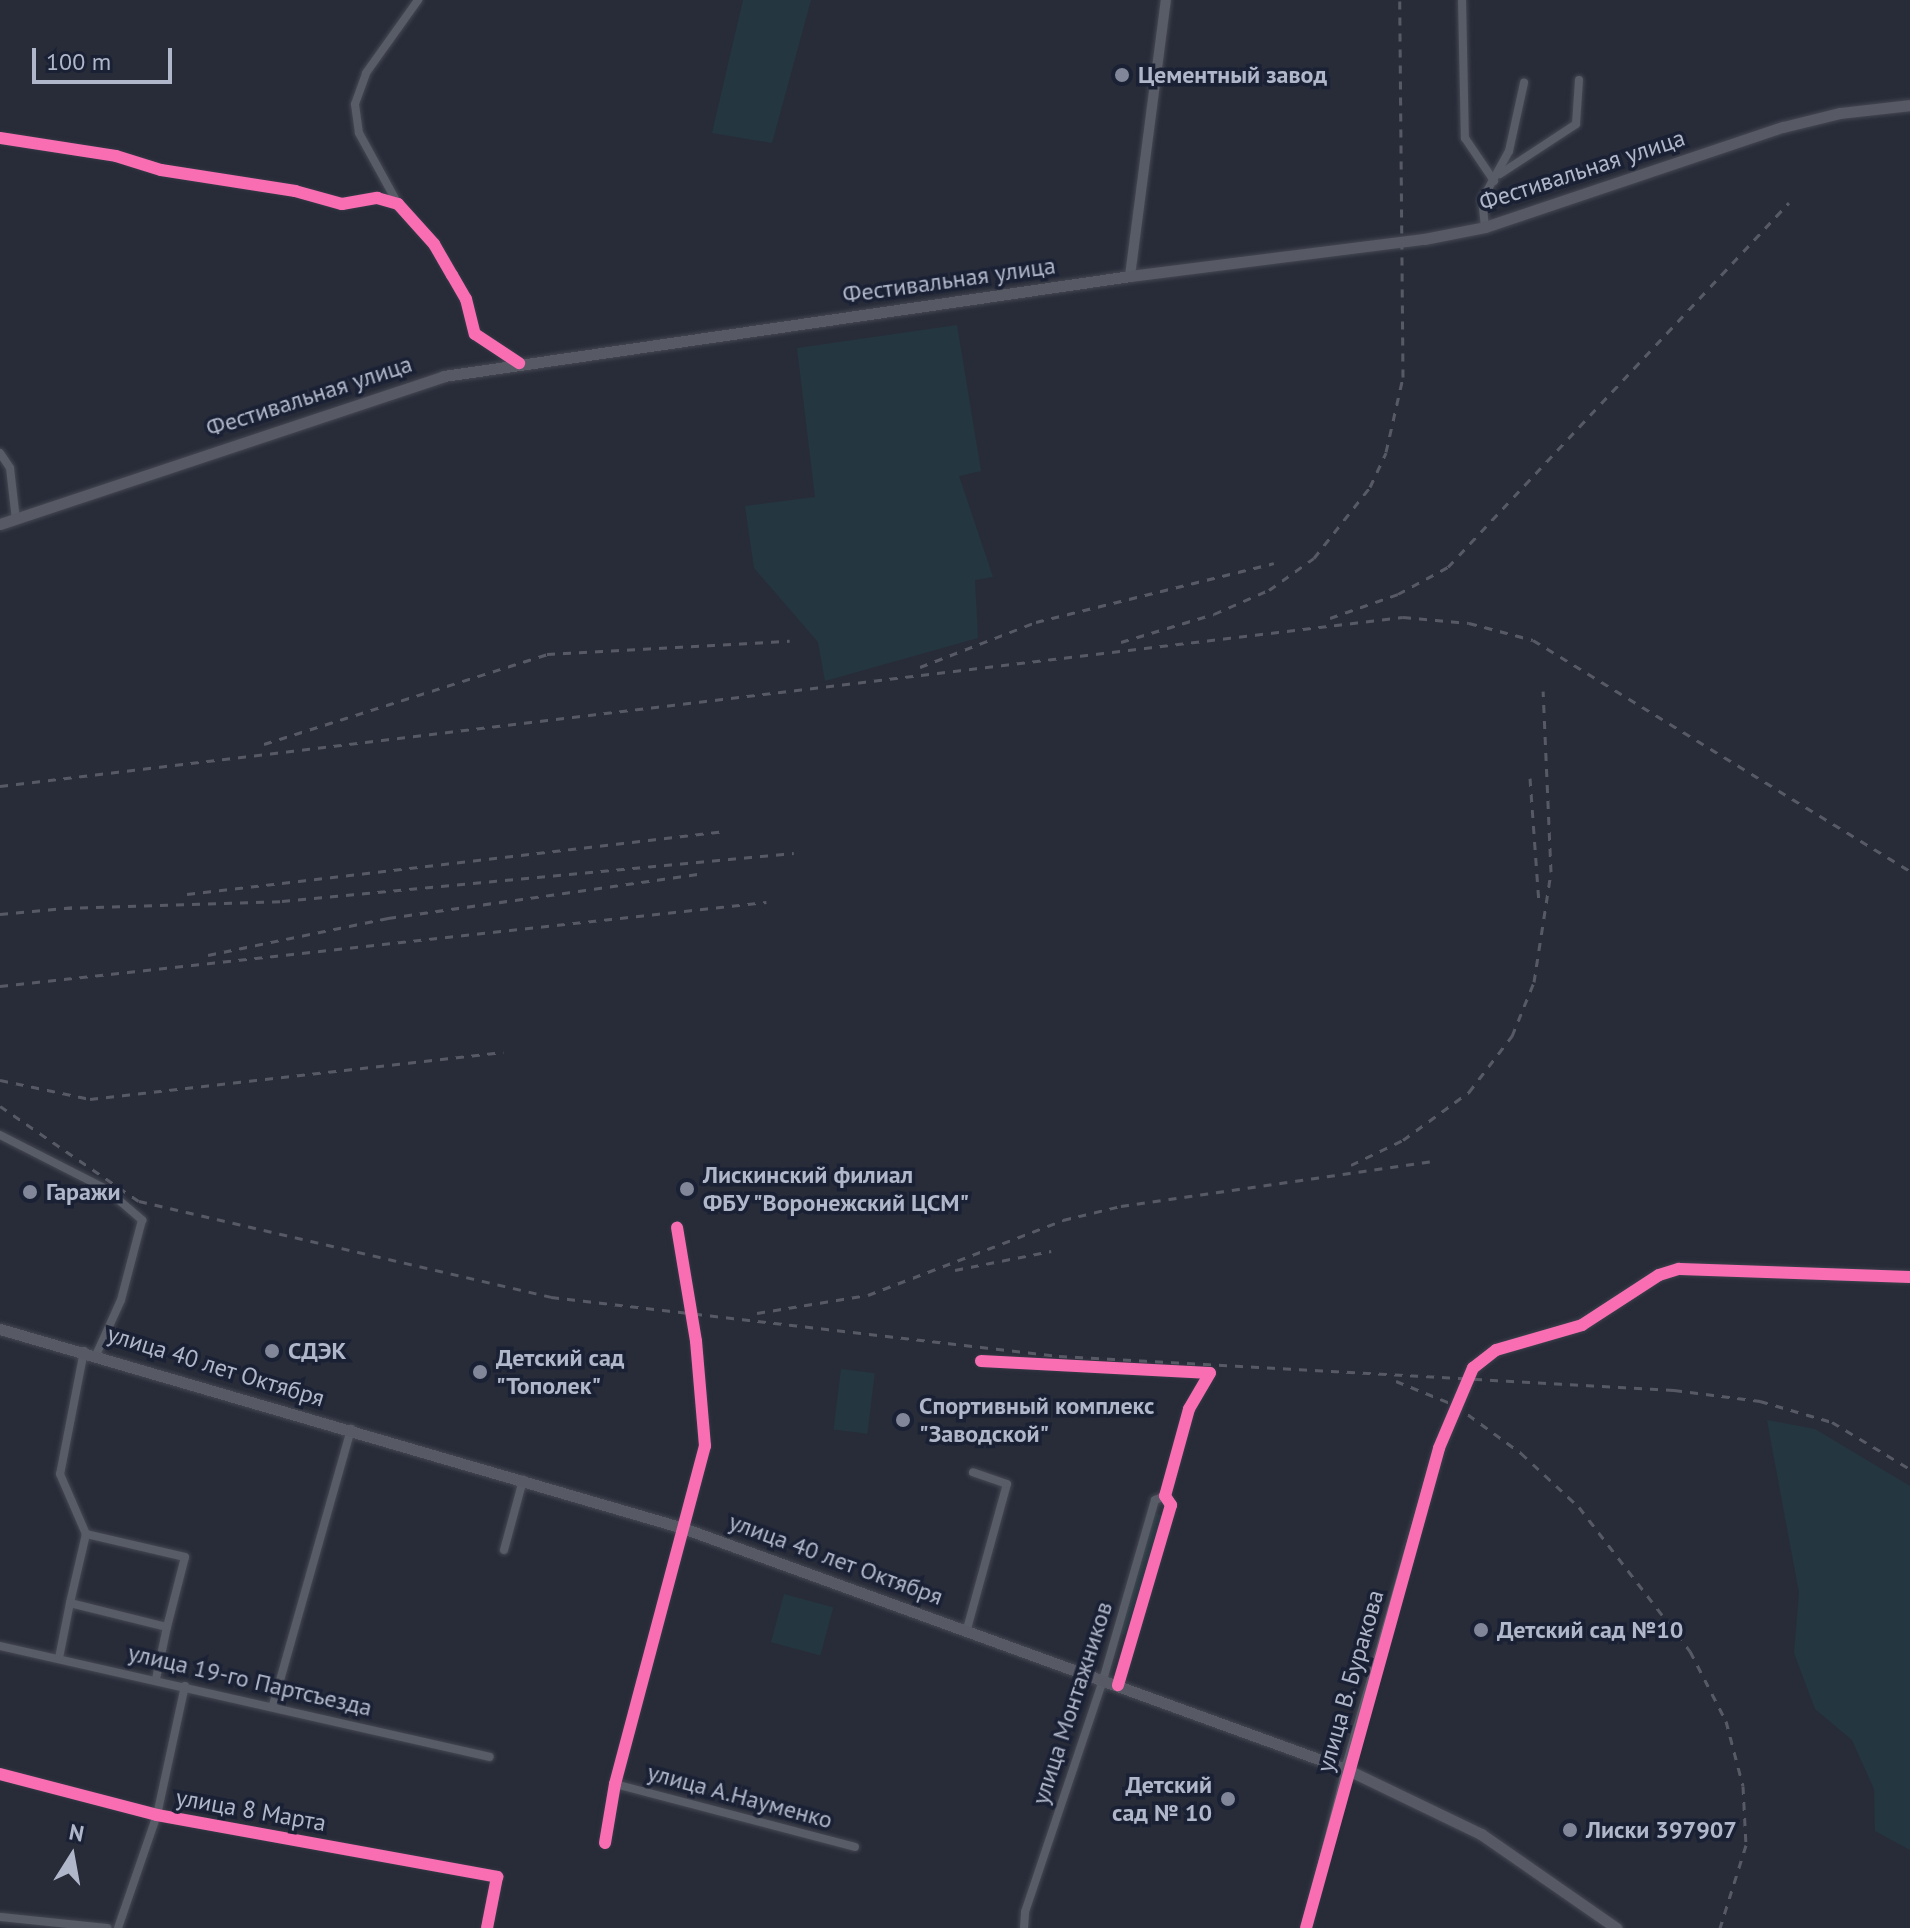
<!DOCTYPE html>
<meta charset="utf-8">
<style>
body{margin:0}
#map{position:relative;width:1910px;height:1928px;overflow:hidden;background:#282c39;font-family:"PT Sans",sans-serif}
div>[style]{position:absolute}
.green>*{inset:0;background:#243640;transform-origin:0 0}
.roads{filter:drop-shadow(0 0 2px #454852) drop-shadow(0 0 2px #454852)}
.minor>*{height:8px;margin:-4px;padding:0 4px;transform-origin:4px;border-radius:4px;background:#585c67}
.tertiary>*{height:10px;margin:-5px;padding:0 5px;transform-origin:5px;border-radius:5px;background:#585c67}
.secondary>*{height:11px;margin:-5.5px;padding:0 5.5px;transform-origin:5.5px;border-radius:5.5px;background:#575a65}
.rail>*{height:3px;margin-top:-1.5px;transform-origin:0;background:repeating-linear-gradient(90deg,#575a64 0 8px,transparent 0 16px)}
.cycleway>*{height:12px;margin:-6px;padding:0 6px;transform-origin:6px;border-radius:6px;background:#f96db3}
.dots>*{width:22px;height:22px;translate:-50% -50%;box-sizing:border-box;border:4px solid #1b2135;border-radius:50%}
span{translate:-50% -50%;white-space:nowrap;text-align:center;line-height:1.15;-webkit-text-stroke:7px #1b2135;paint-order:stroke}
.poi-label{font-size:24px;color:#b1b7cb;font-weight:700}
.left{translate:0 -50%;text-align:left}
.right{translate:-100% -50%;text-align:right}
.street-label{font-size:24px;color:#b1b7cb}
.north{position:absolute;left:32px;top:1816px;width:80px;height:80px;-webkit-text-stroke:6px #1b2135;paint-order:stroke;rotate:11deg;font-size:22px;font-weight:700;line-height:32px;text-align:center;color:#b1b7cb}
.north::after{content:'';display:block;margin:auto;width:28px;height:36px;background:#b1b7cb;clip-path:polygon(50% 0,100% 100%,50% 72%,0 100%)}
.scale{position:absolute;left:32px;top:48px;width:140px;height:36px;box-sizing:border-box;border:4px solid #b1b7cb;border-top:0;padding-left:10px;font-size:24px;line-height:28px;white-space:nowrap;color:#b1b7cb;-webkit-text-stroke:6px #1b2135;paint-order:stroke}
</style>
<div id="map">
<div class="green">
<div style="clip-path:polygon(743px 0,811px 0,772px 143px,712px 133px)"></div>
<div style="clip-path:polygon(957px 325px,981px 471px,959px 476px,993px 577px,975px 580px,978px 638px,825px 681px,818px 642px,754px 568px,745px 506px,815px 497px,797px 348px)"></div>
<div style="left:841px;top:1369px;width:34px;height:61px;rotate:7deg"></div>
<div style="clip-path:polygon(1767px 1420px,1815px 1429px,1910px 1486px,1910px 1850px,1875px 1831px,1874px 1789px,1852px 1740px,1815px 1709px,1794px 1653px,1799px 1593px)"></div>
<div style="left:1155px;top:1513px;width:9px;height:125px;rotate:18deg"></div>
<div style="left:784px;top:1594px;width:51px;height:50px;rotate:15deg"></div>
</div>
<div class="roads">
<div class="minor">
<div style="left:1462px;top:0;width:138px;rotate:88.8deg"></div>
<div style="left:1465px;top:138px;width:52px;rotate:56deg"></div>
<div style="left:0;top:138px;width:117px;rotate:8.8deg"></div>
<div style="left:116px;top:156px;width:47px;rotate:17.3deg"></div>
<div style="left:161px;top:170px;width:136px;rotate:8.9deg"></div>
<div style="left:295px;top:191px;width:49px;rotate:15.5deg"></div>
<div style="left:342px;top:204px;width:36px;rotate:-10deg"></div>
<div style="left:377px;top:198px;width:22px;rotate:16deg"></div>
<div style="left:398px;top:204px;width:54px;rotate:48deg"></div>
<div style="left:434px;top:244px;width:36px;rotate:60deg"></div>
<div style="left:452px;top:275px;width:28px;rotate:60deg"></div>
<div style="left:466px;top:299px;width:36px;rotate:76deg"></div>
<div style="left:475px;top:334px;width:53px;rotate:33.4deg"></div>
<div style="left:1500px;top:174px;width:91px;rotate:-33.3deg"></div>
<div style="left:1576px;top:124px;width:44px;rotate:-86.1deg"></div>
<div style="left:398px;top:204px;width:81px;rotate:-118.8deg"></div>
<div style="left:359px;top:133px;width:29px;rotate:-98deg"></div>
<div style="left:355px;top:104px;width:33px;rotate:-70deg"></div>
<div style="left:366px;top:73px;width:90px;rotate:-54.5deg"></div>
<div style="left:1485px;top:227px;width:27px;rotate:-96deg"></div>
<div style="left:1482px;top:200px;width:56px;rotate:-61.1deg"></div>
<div style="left:1509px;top:151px;width:70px;rotate:-77.6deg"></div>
<div style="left:0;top:453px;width:18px;rotate:56deg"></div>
<div style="left:10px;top:468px;width:52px;rotate:83.4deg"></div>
<div style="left:0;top:1135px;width:119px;rotate:27deg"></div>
<div style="left:106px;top:1189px;width:48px;rotate:40.7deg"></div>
<div style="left:142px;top:1220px;width:83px;rotate:104.7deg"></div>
<div style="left:121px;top:1300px;width:58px;rotate:114.4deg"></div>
<div style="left:84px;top:1351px;width:125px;rotate:101deg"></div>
<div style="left:60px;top:1474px;width:65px;rotate:66.6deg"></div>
<div style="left:86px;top:1534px;width:71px;rotate:103.1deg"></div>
<div style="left:70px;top:1603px;width:100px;rotate:13.9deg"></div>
<div style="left:167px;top:1627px;width:72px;rotate:-75.6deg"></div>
<div style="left:185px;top:1557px;width:102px;rotate:-166.9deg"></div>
<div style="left:981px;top:1361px;width:229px;rotate:3deg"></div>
<div style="left:1210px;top:1373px;width:42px;rotate:120.3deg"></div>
<div style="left:1189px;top:1409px;width:90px;rotate:105.4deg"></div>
<div style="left:1165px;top:1496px;width:11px;rotate:56deg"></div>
<div style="left:1171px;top:1505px;width:188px;rotate:106.4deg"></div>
<div style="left:504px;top:1550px;width:73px;rotate:-74.8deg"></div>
<div style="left:967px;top:1629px;width:150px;rotate:-74.6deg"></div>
<div style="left:1007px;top:1484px;width:36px;rotate:-161deg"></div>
<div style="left:0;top:1646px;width:502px;rotate:12.76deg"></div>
<div style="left:59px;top:1658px;width:56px;rotate:-78.7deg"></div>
<div style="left:156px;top:1679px;width:53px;rotate:-78.1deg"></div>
<div style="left:273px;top:1705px;width:287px;rotate:-74.2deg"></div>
<div style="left:0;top:1774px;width:162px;rotate:14.6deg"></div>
<div style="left:157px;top:1815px;width:346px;rotate:10.3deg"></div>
<div style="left:497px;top:1877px;width:52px;rotate:101.1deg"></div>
<div style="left:615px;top:1784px;width:248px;rotate:14.7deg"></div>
<div style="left:605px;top:1843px;width:60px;rotate:-80.4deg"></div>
<div style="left:615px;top:1784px;width:350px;rotate:-75.1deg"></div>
<div style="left:705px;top:1446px;width:105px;rotate:-94.9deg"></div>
<div style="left:696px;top:1341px;width:115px;rotate:-99.5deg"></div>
<div style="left:0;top:1917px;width:108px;rotate:5.9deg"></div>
<div style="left:118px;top:1928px;width:120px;rotate:-71deg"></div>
<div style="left:157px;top:1815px;width:132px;rotate:-77.8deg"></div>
<div style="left:1024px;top:1928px;width:16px;rotate:-86deg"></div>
<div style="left:1025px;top:1912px;width:245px;rotate:-71.4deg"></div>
<div style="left:1103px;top:1680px;width:187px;rotate:-73.9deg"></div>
<div style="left:1155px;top:1500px;width:11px;rotate:-22deg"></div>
<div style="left:1306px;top:1928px;width:164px;rotate:-75.9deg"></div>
</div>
<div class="tertiary">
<div style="left:1130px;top:276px;width:278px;rotate:-82.6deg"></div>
<div style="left:1346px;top:1769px;width:334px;rotate:-73.8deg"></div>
<div style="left:1439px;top:1448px;width:87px;rotate:-67deg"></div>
<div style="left:1473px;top:1368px;width:29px;rotate:-38deg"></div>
<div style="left:1496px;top:1350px;width:90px;rotate:-16.2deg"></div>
<div style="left:1582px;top:1325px;width:92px;rotate:-33deg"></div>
<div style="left:1659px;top:1275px;width:21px;rotate:-17deg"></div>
<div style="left:1679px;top:1269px;width:231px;rotate:2deg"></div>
</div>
<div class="secondary">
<div style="left:0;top:524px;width:468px;rotate:-18.4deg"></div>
<div style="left:444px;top:376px;width:693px;rotate:-8.29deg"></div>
<div style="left:1130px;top:276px;width:296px;rotate:-7.2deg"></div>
<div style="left:1424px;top:239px;width:62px;rotate:-11.1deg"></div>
<div style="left:1485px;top:227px;width:314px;rotate:-18.6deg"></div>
<div style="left:1783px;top:127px;width:59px;rotate:-13.8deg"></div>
<div style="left:1840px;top:113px;width:70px;rotate:-6.5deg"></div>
<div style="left:0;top:1329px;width:711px;rotate:16.24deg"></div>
<div style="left:683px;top:1528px;width:705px;rotate:19.98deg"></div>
<div style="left:1346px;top:1769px;width:150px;rotate:25.7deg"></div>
<div style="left:1481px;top:1834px;width:165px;rotate:34.8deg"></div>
</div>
</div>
<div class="rail">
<div style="left:1330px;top:618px;width:72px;rotate:-19.4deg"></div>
<div style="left:1398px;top:594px;width:57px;rotate:-28.4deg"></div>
<div style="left:1448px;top:567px;width:499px;rotate:-46.9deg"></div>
<div style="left:1121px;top:642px;width:97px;rotate:-16.8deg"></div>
<div style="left:1214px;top:614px;width:60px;rotate:-23.6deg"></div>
<div style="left:1269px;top:590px;width:55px;rotate:-35.4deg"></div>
<div style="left:1314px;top:558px;width:90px;rotate:-51.7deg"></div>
<div style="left:1370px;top:487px;width:38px;rotate:-65deg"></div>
<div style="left:1386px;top:452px;width:77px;rotate:-77.2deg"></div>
<div style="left:1403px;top:377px;width:377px;rotate:-90.5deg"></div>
<div style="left:920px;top:667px;width:124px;rotate:-21.2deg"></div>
<div style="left:1036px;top:622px;width:245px;rotate:-13.9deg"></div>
<div style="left:264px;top:744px;width:297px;rotate:-17.6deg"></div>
<div style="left:547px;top:654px;width:243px;rotate:-3.1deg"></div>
<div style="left:1530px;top:778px;width:125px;rotate:85.9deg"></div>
<div style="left:0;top:786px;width:1413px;rotate:-6.87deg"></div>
<div style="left:1403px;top:617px;width:66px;rotate:5.2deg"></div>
<div style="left:1469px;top:623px;width:66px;rotate:14.9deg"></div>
<div style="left:1533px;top:640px;width:442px;rotate:31.5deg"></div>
<div style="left:187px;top:894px;width:542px;rotate:-6.68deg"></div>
<div style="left:64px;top:908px;width:218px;rotate:-1.8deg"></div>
<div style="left:282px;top:901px;width:514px;rotate:-5.36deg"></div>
<div style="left:0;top:914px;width:76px;rotate:-5.3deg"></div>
<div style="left:208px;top:955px;width:184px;rotate:-11.6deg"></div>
<div style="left:388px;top:918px;width:320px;rotate:-8.1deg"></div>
<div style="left:0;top:986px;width:771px;rotate:-6.26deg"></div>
<div style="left:0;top:1080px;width:92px;rotate:11.9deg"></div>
<div style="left:90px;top:1099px;width:416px;rotate:-6.5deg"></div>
<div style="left:0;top:1106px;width:168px;rotate:34.4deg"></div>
<div style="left:139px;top:1201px;width:423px;rotate:13.1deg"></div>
<div style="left:551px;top:1297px;width:511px;rotate:6.62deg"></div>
<div style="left:1059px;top:1356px;width:616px;rotate:3.16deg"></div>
<div style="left:1674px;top:1390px;width:87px;rotate:7.3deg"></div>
<div style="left:1760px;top:1401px;width:75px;rotate:16.3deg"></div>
<div style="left:1832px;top:1422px;width:91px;rotate:31.1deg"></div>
<div style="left:1351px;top:1165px;width:58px;rotate:-25.7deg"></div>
<div style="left:1403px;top:1140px;width:82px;rotate:-36deg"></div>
<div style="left:1469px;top:1092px;width:71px;rotate:-52.5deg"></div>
<div style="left:1512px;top:1036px;width:58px;rotate:-67.8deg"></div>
<div style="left:1534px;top:982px;width:111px;rotate:-81.2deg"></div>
<div style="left:1551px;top:872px;width:181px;rotate:-92.5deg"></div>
<div style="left:955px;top:1270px;width:98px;rotate:-11.2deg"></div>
<div style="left:757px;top:1313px;width:112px;rotate:-9.2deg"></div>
<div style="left:868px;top:1295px;width:209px;rotate:-21deg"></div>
<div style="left:1063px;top:1220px;width:60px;rotate:-13.6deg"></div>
<div style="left:1121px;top:1206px;width:317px;rotate:-8.2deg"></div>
<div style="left:1396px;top:1381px;width:64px;rotate:22.1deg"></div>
<div style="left:1455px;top:1405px;width:82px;rotate:36deg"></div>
<div style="left:1521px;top:1453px;width:79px;rotate:43deg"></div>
<div style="left:1579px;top:1507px;width:182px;rotate:52.4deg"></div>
<div style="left:1690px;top:1651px;width:79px;rotate:62.8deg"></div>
<div style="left:1726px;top:1721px;width:67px;rotate:75.3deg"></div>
<div style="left:1743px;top:1786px;width:59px;rotate:87.1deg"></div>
<div style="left:1746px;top:1845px;width:87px;rotate:107.4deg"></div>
</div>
<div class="cycleway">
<div style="left:0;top:138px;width:117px;rotate:8.8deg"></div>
<div style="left:116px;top:156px;width:47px;rotate:17.3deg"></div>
<div style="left:161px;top:170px;width:136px;rotate:8.9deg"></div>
<div style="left:295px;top:191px;width:49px;rotate:15.5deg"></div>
<div style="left:342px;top:204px;width:36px;rotate:-10deg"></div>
<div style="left:377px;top:198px;width:22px;rotate:16deg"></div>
<div style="left:398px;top:204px;width:54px;rotate:48deg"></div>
<div style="left:434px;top:244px;width:36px;rotate:60deg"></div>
<div style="left:452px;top:275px;width:28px;rotate:60deg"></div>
<div style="left:466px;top:299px;width:36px;rotate:76deg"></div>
<div style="left:475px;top:334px;width:53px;rotate:33.4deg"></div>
<div style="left:981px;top:1361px;width:229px;rotate:3deg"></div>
<div style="left:1210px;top:1373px;width:42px;rotate:120.3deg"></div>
<div style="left:1189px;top:1409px;width:90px;rotate:105.4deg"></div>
<div style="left:1165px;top:1496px;width:11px;rotate:56deg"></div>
<div style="left:1171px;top:1505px;width:188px;rotate:106.4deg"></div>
<div style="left:0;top:1774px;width:162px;rotate:14.6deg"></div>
<div style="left:157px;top:1815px;width:346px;rotate:10.3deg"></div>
<div style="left:497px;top:1877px;width:52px;rotate:101.1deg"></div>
<div style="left:605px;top:1843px;width:60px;rotate:-80.4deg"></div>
<div style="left:615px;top:1784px;width:350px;rotate:-75.1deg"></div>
<div style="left:705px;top:1446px;width:105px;rotate:-94.9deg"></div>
<div style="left:696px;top:1341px;width:115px;rotate:-99.5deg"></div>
<div style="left:1306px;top:1928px;width:498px;rotate:-74.5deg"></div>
<div style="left:1439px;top:1448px;width:87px;rotate:-67deg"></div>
<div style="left:1473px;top:1368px;width:29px;rotate:-38deg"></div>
<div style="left:1496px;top:1350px;width:90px;rotate:-16.2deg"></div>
<div style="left:1582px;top:1325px;width:92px;rotate:-33deg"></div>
<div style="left:1659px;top:1275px;width:21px;rotate:-17deg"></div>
<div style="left:1679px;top:1269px;width:231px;rotate:2deg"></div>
</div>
<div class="dots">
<div style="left:1122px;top:75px;background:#818698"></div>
<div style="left:687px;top:1189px;background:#818698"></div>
<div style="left:30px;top:1192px;background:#818698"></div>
<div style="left:272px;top:1351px;background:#818698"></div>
<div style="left:480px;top:1372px;background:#818698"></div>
<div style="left:903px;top:1420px;background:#818698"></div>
<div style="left:1481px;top:1630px;background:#818698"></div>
<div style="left:1228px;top:1799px;background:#818698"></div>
<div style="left:1570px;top:1830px;background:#818698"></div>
</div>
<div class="poi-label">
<span class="left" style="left:1138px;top:75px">Цементный завод</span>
<span class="left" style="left:703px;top:1189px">Лискинский филиал<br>ФБУ "Воронежский ЦСМ"</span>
<span class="left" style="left:46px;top:1192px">Гаражи</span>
<span class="left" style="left:288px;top:1351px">СДЭК</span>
<span class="left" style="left:496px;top:1372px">Детский сад<br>"Тополек"</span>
<span class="left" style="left:919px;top:1420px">Спортивный комплекс<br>"Заводской"</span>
<span class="left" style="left:1497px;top:1630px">Детский сад №10</span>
<span class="right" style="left:1212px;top:1799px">Детский<br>сад № 10</span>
<span class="left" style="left:1586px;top:1830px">Лиски 397907</span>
</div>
<div class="street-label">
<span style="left:1582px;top:170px;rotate:-18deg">Фестивальная улица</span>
<span style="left:949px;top:280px;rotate:-8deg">Фестивальная улица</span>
<span style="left:309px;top:396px;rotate:-18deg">Фестивальная улица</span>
<span style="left:216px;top:1366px;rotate:17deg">улица 40 лет Октября</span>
<span style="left:836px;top:1559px;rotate:20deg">улица 40 лет Октября</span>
<span style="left:250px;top:1680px;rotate:13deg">улица 19-го Партсъезда</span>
<span style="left:1350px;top:1681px;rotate:-74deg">улица В. Буракова</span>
<span style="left:1072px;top:1703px;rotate:-72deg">улица Монтажников</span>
<span style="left:740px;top:1796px;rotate:15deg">улица А.Науменко</span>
<span style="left:251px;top:1810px;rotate:10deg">улица 8 Марта</span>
</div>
<div class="north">N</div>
<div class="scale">100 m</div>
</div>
